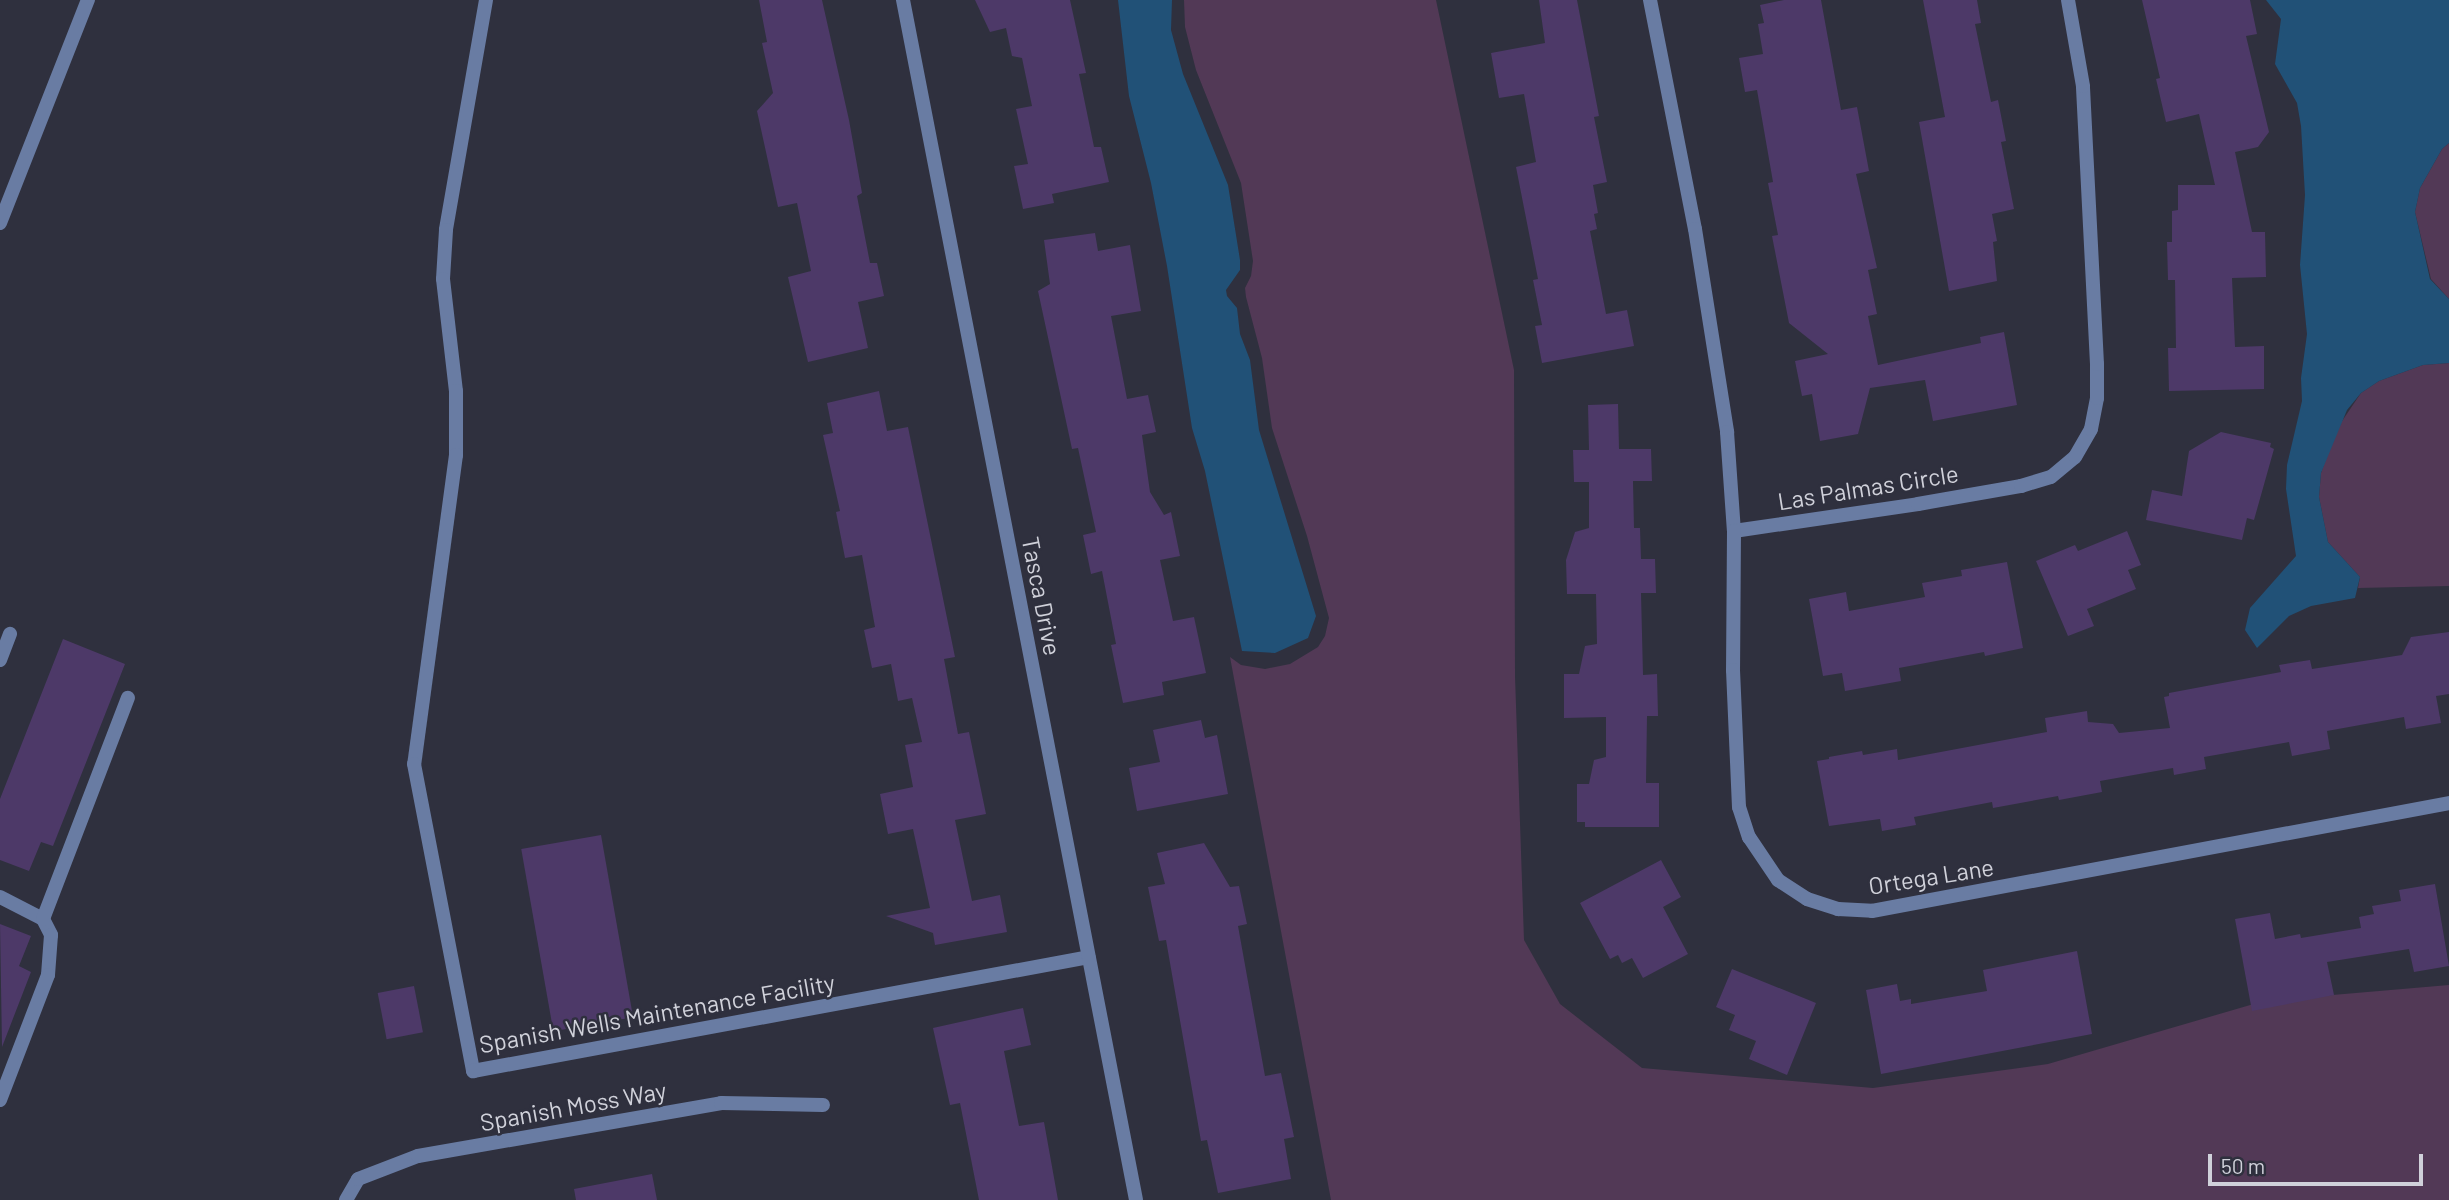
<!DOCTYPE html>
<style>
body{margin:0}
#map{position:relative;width:2449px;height:1200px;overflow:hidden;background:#2f303e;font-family:Barlow,sans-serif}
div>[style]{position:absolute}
.green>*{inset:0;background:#523956}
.water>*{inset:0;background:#215177}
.building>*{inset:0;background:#4d3968;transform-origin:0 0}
.service>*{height:14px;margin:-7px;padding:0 7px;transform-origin:7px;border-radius:7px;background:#697ca3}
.minor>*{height:14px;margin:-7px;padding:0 7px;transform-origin:7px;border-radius:7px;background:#697ca3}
.tertiary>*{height:14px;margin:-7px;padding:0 7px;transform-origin:7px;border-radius:7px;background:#697ca3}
span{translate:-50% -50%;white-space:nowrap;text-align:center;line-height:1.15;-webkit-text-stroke:5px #2f303e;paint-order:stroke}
.street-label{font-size:24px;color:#d0d1da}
.scale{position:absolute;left:2208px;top:1154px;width:215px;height:32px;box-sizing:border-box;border:4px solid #d0d1da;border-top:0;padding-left:9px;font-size:21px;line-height:24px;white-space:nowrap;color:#d0d1da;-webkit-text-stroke:5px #2f303e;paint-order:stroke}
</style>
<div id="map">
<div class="green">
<div style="clip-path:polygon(1184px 0,1436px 0,1514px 370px,1515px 676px,1524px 940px,1560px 1004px,1642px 1068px,1873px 1088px,2048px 1064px,2264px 1001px,2449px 985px,2449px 1200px,1331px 1200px,1230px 657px,1241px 665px,1265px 669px,1290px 664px,1318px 647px,1325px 636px,1329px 618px,1307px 536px,1272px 428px,1262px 358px,1246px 297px,1245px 288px,1251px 276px,1253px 261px,1241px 183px,1196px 70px,1185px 27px)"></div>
<div style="clip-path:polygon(2449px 143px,2449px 299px,2431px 279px,2415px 212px,2420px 188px,2442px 149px)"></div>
<div style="clip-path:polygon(2449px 363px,2449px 586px,2358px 588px,2360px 577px,2328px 542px,2319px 497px,2321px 473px,2336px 430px,2361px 393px,2379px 381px,2423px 365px)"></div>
</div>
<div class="water">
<div style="clip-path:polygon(1118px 0,1172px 0,1171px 30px,1183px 74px,1228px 185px,1240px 260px,1240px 270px,1226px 290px,1227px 296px,1237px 308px,1240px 334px,1250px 360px,1259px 430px,1316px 616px,1308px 638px,1275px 653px,1242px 651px,1205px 471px,1192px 428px,1167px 266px,1151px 183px,1129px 96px)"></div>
<div style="clip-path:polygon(2266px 0,2449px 0,2449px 143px,2442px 149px,2420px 188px,2415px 212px,2430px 279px,2449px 299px,2449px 363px,2423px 365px,2379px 381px,2361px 393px,2347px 410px,2321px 473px,2319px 497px,2328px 542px,2360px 577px,2355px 598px,2311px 606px,2289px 616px,2257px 648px,2245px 630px,2250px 608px,2296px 556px,2286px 489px,2287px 465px,2302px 401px,2301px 378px,2307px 334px,2300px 265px,2305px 195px,2301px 126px,2297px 103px,2275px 64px,2281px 19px)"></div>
</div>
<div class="building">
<div style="clip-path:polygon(759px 0,822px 0,849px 120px,862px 193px,857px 196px,870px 263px,877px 263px,884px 296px,858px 302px,868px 348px,808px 362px,788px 277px,811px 271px,797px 203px,778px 207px,757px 111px,773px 93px,762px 43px,767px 42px)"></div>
<div style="clip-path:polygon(975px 0,1070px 0,1086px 73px,1079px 74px,1094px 147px,1101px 147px,1109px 182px,1052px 194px,1054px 203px,1023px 209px,1014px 166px,1028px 164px,1016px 109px,1032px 106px,1022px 58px,1012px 56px,1006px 28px,990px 32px)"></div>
<div style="clip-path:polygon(1539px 0,1577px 0,1599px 116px,1594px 117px,1607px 182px,1593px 185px,1598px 213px,1594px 214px,1597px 229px,1590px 231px,1606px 314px,1627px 310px,1634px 346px,1542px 363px,1535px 326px,1542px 325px,1533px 280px,1538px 279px,1516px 167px,1536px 162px,1524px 94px,1499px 98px,1491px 53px,1545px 43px)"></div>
<div style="clip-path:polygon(1784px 0,1821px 0,1841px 110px,1857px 107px,1869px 171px,1856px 174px,1877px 268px,1868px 270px,1877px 314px,1868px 316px,1878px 365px,1981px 343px,1980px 337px,2004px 332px,2017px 405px,1933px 421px,1925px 380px,1870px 388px,1858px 434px,1820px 441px,1812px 394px,1802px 396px,1795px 361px,1828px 354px,1789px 323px,1772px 236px,1778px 235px,1768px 183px,1773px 182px,1757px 90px,1745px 92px,1739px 58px,1763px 54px,1758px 24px,1764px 23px,1760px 5px)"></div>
<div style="clip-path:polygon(1923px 0,1977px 0,1981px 23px,1975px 24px,1991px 102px,1998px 100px,2006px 141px,2001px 142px,2014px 209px,1992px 214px,1997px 241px,1993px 242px,1997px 281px,1949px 291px,1919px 122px,1945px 117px)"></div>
<div style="clip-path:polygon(2142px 0,2250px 0,2257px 34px,2246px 36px,2269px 132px,2258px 147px,2235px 152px,2252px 232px,2265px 232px,2266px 277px,2232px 278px,2235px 347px,2264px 346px,2264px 389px,2169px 391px,2168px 348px,2176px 348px,2175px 280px,2168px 280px,2167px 242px,2172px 242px,2172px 211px,2178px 210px,2178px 185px,2215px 185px,2199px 114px,2166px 122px,2156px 79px,2160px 78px)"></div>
<div style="clip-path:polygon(1095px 233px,1098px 251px,1130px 245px,1141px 311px,1111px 316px,1127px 399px,1148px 395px,1156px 432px,1142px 435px,1150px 492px,1164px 515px,1171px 512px,1180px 556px,1160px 560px,1173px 621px,1194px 617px,1206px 673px,1162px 682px,1164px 695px,1123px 703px,1111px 645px,1116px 644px,1102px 571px,1091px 574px,1083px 535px,1096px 532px,1078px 448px,1072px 449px,1038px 291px,1050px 284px,1044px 240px)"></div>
<div style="clip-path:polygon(879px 391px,887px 431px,908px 427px,955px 657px,944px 659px,958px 734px,969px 732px,986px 814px,955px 820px,972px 901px,1000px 895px,1007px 932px,935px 945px,933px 933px,886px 916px,930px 908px,913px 829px,888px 834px,880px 794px,913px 787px,905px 745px,922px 742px,912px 698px,898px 701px,891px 664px,872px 668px,864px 630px,875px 627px,862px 555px,845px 558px,836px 512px,840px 511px,823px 435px,833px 433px,827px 403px)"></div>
<div style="clip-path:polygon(1618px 404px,1619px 449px,1651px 449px,1652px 481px,1633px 481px,1634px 528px,1640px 528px,1641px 559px,1655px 559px,1656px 593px,1641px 593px,1643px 675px,1657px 674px,1658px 716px,1647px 716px,1646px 783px,1659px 783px,1659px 827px,1585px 827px,1585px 822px,1577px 822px,1577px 784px,1589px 784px,1594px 760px,1606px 757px,1606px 717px,1564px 718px,1564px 674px,1579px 674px,1585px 646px,1597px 644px,1596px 594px,1567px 594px,1566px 560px,1575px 532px,1589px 528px,1589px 482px,1574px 482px,1573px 450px,1589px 450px,1588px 405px)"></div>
<div style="clip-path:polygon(2221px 432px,2271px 443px,2270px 447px,2274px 449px,2254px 520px,2247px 518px,2242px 540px,2146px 520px,2152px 490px,2182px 496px,2189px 451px)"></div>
<div style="clip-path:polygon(2127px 531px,2141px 565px,2128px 570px,2136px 589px,2087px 609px,2094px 626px,2068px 636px,2036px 561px,2075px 545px,2078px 551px)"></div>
<div style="clip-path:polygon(2007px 562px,2023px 648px,1985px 656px,1984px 652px,1899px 668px,1901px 681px,1845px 691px,1842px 673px,1823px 676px,1809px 599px,1846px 592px,1849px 611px,1925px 597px,1922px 583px,1962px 576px,1961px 570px)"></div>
<div style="clip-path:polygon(2449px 632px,2449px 694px,2436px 696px,2441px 723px,2406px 729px,2404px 717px,2327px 731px,2330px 749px,2292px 756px,2289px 742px,2204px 757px,2206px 769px,2174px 775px,2173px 768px,2100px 781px,2102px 792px,2059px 800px,2058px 796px,1993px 808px,1992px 802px,1914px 817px,1916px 825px,1882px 831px,1880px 819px,1829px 826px,1817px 761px,1829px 759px,1829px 757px,1862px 751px,1863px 755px,1897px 749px,1898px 760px,2047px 732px,2045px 718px,2087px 711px,2088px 722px,2113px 724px,2119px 733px,2170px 728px,2164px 697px,2169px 696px,2169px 693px,2281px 672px,2279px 665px,2310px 660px,2312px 669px,2402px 655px,2411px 637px)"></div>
<div style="clip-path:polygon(63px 639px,125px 664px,53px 846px,41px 842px,29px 871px,0 860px,0 799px)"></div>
<div style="clip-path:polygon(1201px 720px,1205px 738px,1217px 735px,1228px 794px,1137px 811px,1129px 768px,1160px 762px,1153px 730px)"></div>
<div style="left:601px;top:835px;width:185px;height:81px;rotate:80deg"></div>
<div style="clip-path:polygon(1204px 843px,1230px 887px,1239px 886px,1247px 924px,1238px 926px,1265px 1076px,1281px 1073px,1294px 1137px,1284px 1139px,1291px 1179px,1218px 1193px,1207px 1140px,1201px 1141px,1166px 940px,1159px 941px,1148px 887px,1165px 884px,1157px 853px)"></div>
<div style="clip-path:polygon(1661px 860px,1681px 897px,1663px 907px,1688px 954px,1643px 978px,1632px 958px,1622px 963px,1618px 955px,1610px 959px,1580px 903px)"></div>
<div style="clip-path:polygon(2435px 884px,2449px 966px,2414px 972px,2409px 949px,2327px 962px,2334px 995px,2252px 1011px,2235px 919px,2270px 913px,2275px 939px,2300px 934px,2301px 938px,2361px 928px,2359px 917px,2374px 914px,2372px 906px,2401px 901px,2399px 890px)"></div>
<div style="clip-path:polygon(0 924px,31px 936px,19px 966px,31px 972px,2px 1047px)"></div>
<div style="clip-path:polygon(2077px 951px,2092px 1034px,1881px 1074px,1866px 990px,1897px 984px,1900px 1001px,1911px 999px,1911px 1004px,1987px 991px,1983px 970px)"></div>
<div style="clip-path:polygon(1732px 969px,1816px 1003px,1787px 1075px,1749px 1059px,1756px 1041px,1729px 1030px,1735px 1015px,1716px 1007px)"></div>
<div style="left:414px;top:986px;width:47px;height:37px;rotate:79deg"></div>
<div style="clip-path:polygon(1023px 1008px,1031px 1045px,1004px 1051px,1019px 1126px,1044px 1122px,1058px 1200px,979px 1200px,960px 1103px,950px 1105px,933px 1028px)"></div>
<div style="clip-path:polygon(652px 1174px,657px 1200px,576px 1200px,574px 1189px)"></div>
</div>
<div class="service">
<div style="left:486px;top:0;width:233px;rotate:99.9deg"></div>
<div style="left:446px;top:230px;width:49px;rotate:93.5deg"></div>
<div style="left:443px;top:279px;width:113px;rotate:83.4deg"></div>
<div style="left:456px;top:391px;width:64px;rotate:90deg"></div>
<div style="left:456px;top:455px;width:312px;rotate:97.7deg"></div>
<div style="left:414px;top:764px;width:313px;rotate:79.1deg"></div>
<div style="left:473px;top:1071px;width:626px;rotate:-10.48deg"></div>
<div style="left:0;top:660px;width:28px;rotate:-69deg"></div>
<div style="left:0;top:897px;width:48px;rotate:27.1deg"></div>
<div style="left:43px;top:919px;width:18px;rotate:63deg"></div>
<div style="left:51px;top:935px;width:40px;rotate:94.3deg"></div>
<div style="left:48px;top:975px;width:134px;rotate:111deg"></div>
<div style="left:43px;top:919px;width:237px;rotate:-69deg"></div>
</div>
<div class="minor">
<div style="left:903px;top:0;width:1222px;rotate:79.01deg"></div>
<div style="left:1650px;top:0;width:233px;rotate:78.9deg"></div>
<div style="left:1695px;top:229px;width:206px;rotate:81deg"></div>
<div style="left:1727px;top:432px;width:99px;rotate:86deg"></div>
<div style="left:1734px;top:531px;width:186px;rotate:-8.3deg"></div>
<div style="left:1918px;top:504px;width:105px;rotate:-9.9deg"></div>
<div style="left:2021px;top:486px;width:31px;rotate:-17deg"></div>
<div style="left:2051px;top:477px;width:31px;rotate:-40deg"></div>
<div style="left:2075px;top:457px;width:32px;rotate:-60deg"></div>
<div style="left:2091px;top:429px;width:32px;rotate:-79deg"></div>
<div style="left:2097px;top:398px;width:34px;rotate:-90deg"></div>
<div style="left:2097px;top:364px;width:278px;rotate:-92.9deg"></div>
<div style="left:2083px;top:86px;width:87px;rotate:-99.9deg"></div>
<div style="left:1734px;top:531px;width:139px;rotate:90.4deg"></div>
<div style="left:1733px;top:670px;width:137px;rotate:87.5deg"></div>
<div style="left:1739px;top:807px;width:32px;rotate:72deg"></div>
<div style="left:1749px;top:837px;width:52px;rotate:56deg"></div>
<div style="left:1778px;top:880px;width:35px;rotate:33deg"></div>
<div style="left:1807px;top:899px;width:33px;rotate:18deg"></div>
<div style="left:1838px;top:909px;width:34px;rotate:3deg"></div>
<div style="left:1872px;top:911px;width:587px;rotate:-10.6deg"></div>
<div style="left:346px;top:1200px;width:24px;rotate:-60deg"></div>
<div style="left:358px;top:1179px;width:64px;rotate:-21deg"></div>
<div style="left:418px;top:1156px;width:308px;rotate:-9.9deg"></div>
<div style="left:721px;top:1103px;width:102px;rotate:1.1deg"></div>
</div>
<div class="tertiary">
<div style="left:0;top:223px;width:240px;rotate:-68.5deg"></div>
</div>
<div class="street-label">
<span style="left:1868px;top:487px;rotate:-9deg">Las Palmas Circle</span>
<span style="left:1042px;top:596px;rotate:79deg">Tasca Drive</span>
<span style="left:1931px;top:876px;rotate:-9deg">Ortega Lane</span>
<span style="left:657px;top:1013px;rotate:-10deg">Spanish Wells Maintenance Facility</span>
<span style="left:573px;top:1106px;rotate:-10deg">Spanish Moss Way</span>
</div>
<div class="scale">50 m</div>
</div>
